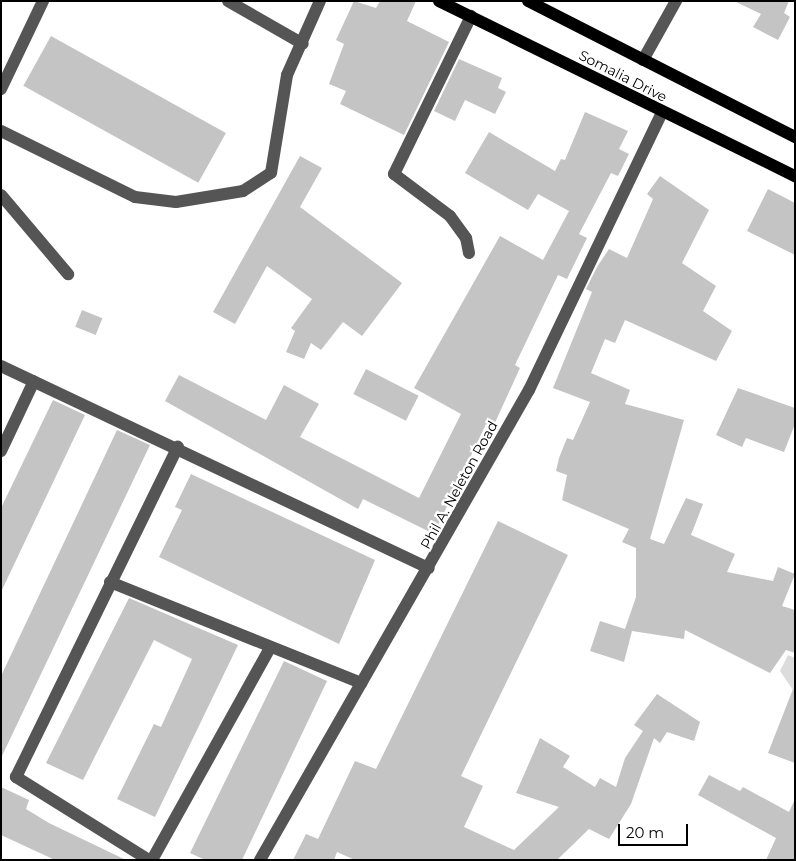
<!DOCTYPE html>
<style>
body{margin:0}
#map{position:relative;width:796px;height:861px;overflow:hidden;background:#fff;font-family:Montserrat,sans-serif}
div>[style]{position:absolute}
.green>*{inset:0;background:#dcdcdc}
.building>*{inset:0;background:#c4c4c4;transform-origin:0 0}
.minor>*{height:12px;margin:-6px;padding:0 6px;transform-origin:6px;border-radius:6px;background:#555}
.major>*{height:12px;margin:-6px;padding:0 6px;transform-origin:6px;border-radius:6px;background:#000}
span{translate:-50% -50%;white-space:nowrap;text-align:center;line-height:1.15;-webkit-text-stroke:4.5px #fff;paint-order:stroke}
.street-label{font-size:14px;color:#000}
.frame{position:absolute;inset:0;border:2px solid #000;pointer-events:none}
.scale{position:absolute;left:618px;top:824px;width:70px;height:22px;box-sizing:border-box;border:2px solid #000;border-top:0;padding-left:6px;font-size:15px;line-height:18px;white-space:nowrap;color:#000;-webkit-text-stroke:4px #fff;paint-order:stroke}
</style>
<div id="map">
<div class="green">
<div style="clip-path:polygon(788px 655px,795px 658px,795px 693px,780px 671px)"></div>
</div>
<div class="building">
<div style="clip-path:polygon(354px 1px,376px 8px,380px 1px,416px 1px,407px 21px,449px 42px,404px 135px,340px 104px,346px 91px,329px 84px,344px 44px,336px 40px)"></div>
<div style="clip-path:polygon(734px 1px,789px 1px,784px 13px,790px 17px,778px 40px,753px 27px,761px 14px)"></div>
<div style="left:51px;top:36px;width:200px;height:57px;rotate:29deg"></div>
<div style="clip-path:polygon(459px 59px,502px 78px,498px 88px,506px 92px,495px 114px,465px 100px,455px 121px,434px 111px)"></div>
<div style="clip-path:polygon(585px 112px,628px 131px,619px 149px,629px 154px,618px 176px,611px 173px,579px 234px,587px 238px,567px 279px,558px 275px,515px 365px,520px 368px,493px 427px,486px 424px,434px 534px,363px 499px,358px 509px,165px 401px,179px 375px,266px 420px,284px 385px,319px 404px,300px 437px,419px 498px,461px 414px,414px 388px,500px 236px,543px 260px,569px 211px,538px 194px,528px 210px,465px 173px,489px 132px,555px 171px,561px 159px,565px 160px)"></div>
<div style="clip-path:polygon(300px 156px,322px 168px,300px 207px,402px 283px,362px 336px,343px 322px,321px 350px,311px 343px,304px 359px,286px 352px,295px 331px,291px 328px,312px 299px,267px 266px,235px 324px,213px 312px)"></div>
<div style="clip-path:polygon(660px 176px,709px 210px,682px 263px,716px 286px,703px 311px,732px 331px,716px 361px,625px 320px,615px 343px,605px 339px,591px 373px,630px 390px,625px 404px,684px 420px,650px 539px,664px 544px,686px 498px,703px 504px,691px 535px,735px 554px,727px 572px,773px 581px,778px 567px,795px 574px,782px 606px,795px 610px,795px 653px,786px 650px,770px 673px,685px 630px,684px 639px,632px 631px,624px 662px,590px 651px,600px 621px,625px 629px,636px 597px,636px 548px,622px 542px,629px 529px,562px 500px,567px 475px,556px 471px,559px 458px,567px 438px,573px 440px,590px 402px,553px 388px,592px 292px,586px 289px,597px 267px,609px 249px,627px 258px,653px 199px,647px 194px)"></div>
<div style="clip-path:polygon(768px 189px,795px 203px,795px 255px,747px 231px)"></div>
<div style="left:82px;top:310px;width:22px;height:18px;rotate:22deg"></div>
<div style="left:366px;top:369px;width:59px;height:28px;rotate:27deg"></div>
<div style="clip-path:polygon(738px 388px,795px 408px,795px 424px,784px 452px,746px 438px,742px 447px,716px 435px)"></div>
<div style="clip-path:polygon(53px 400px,85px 415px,1px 592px,1px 508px)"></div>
<div style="clip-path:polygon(117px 430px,150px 445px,1px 758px,1px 676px)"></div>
<div style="clip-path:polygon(191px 474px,375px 560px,339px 644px,159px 557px,182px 510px,175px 507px)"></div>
<div style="clip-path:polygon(498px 521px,568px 555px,461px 776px,483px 786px,464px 827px,514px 850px,559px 807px,516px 793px,540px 738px,570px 756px,563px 767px,595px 787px,600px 778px,616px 787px,625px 758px,643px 731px,634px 725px,657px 694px,700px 722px,694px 741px,667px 732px,660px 743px,654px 738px,631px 804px,609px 839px,589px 829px,557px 860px,355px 860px,337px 852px,334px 860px,293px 860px,306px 834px,318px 839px,355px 761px,376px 769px)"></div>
<div style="clip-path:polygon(129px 598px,238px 645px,155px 817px,117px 799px,154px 724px,161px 727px,192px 659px,154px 640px,83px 780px,46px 763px)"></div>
<div style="clip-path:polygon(284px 661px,327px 681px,242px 860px,205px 860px,190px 853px)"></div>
<div style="clip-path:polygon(793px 689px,795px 689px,795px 763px,768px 753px)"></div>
<div style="clip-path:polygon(709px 775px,740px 791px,743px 787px,789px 812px,795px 799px,795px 860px,766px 860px,776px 838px,698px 795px)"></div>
<div style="clip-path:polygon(1px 787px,29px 800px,26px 809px,49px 823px,126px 860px,55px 860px,1px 835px)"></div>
</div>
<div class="minor">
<div style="left:228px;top:1px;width:86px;rotate:29.8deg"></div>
<div style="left:643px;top:60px;width:68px;rotate:-60.8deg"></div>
<div style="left:1px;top:89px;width:98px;rotate:-64.5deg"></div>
<div style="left:1px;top:131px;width:149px;rotate:26.2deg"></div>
<div style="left:135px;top:197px;width:41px;rotate:7deg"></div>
<div style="left:176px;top:202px;width:68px;rotate:-9.3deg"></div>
<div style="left:243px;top:191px;width:33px;rotate:-33deg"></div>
<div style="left:271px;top:173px;width:99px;rotate:-80.7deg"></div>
<div style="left:287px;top:75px;width:81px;rotate:-66deg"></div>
<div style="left:1px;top:195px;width:104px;rotate:49.7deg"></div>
<div style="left:469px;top:253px;width:15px;rotate:-101deg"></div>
<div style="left:466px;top:238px;width:27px;rotate:-126deg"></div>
<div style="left:450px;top:216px;width:70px;rotate:-143.1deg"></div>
<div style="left:394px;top:174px;width:176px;rotate:-64deg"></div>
<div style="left:1px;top:366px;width:473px;rotate:25.3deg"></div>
<div style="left:1px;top:451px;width:77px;rotate:-64.8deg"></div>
<div style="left:110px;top:582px;width:271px;rotate:21.9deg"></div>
<div style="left:149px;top:860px;width:157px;rotate:-148deg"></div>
<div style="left:16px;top:777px;width:368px;rotate:-63.9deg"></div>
<div style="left:152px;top:860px;width:243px;rotate:-60.9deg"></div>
<div style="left:260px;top:860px;width:542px;rotate:-60.22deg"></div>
<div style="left:529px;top:390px;width:307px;rotate:-64.4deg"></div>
</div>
<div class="major">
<div style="left:439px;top:1px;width:397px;rotate:26.2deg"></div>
<div style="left:528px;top:1px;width:300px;rotate:27deg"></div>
</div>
<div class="street-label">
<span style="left:623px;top:76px;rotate:27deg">Somalia Drive</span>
<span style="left:459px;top:485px;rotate:-61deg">Phil A. Neleton Road</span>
</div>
<div class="frame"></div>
<div class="scale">20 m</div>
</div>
